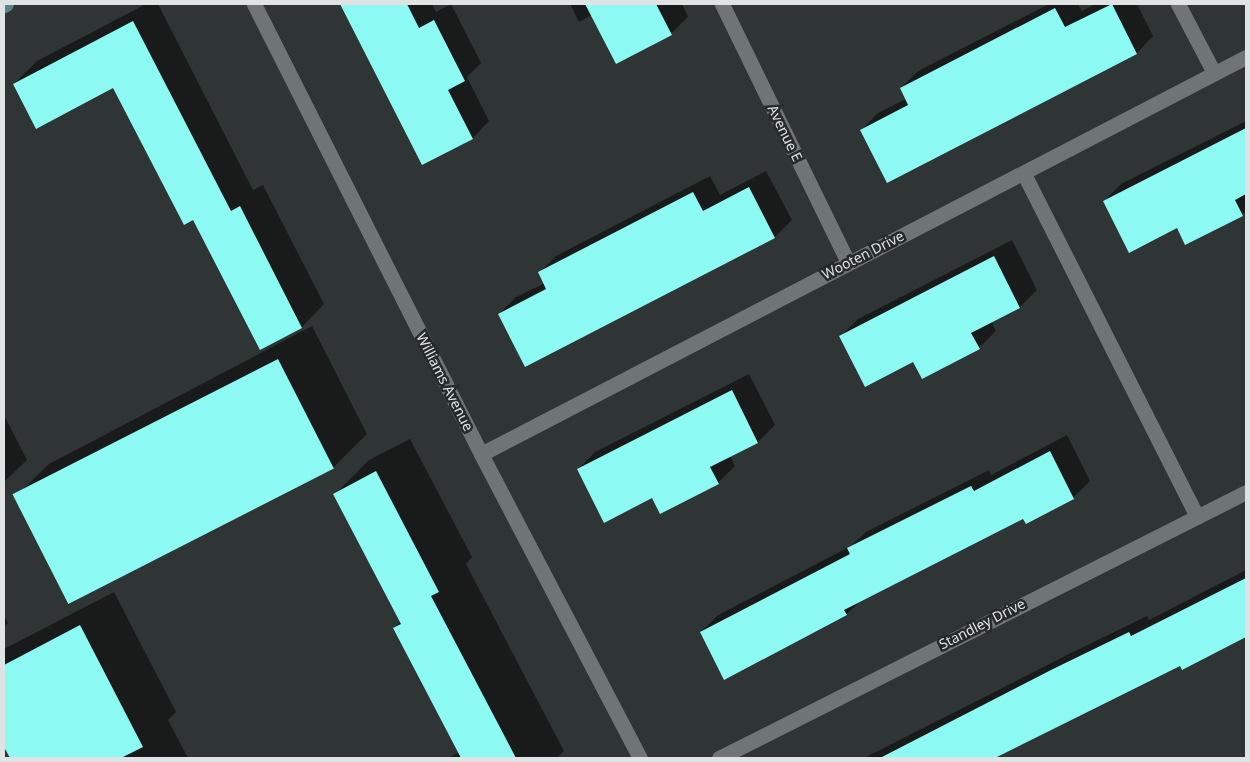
<!DOCTYPE html>
<style>
body{margin:0}
#map{position:relative;width:1250px;height:762px;overflow:hidden;background:#2f3434;font-family:"Noto Sans",sans-serif}
div>[style]{position:absolute}
.shadow>*{inset:0;background:#0007}
.building>*{inset:0;background:#8df9f3;transform-origin:0 0}
.street>*{height:15px;margin:-7.5px;padding:0 7.5px;transform-origin:7.5px;border-radius:7.5px;background:#6f7574}
.secondary>*{height:15px;margin:-7.5px;padding:0 7.5px;transform-origin:7.5px;border-radius:7.5px;background:#5c8482}
span{translate:-50% -50%;white-space:nowrap;text-align:center;line-height:1.15;-webkit-text-stroke:5px #252a2a;paint-order:stroke}
.street-label{font-size:14px;color:#e0e3e3}
.frame{position:absolute;inset:0;border:5px solid #e0e3e3;pointer-events:none}
</style>
<div id="map">
<div class="shadow">
<div style="clip-path:polygon(146px 4px,158px 4px,253px 190px,263px 185px,324px 304px,302px 327px,260px 348px,194px 219px,114px 86px,14px 84px,37px 61px)"></div>
<div style="clip-path:polygon(352px 4px,432px 4px,436px 12px,451px 4px,481px 63px,467px 77px,489px 121px,473px 138px,422px 163px,345px 11px)"></div>
<div style="clip-path:polygon(570px 4px,682px 4px,688px 17px,671px 34px,616px 62px,592px 15px,579px 22px)"></div>
<div style="clip-path:polygon(1049px 4px,1078px 4px,1082px 11px,1095px 4px,1137px 4px,1153px 36px,1137px 53px,861px 130px,878px 113px,906px 99px,901px 88px,918px 71px)"></div>
<div style="clip-path:polygon(1246px 121px,1246px 212px,1186px 244px,1177px 226px,1104px 201px,1121px 184px)"></div>
<div style="clip-path:polygon(766px 171px,792px 220px,775px 237px,526px 365px,499px 314px,516px 297px,545px 283px,539px 273px,556px 256px,710px 176px,720px 195px)"></div>
<div style="clip-path:polygon(1012px 240px,1037px 290px,1020px 307px,991px 321px,996px 331px,979px 348px,913px 360px,841px 336px,858px 319px)"></div>
<div style="clip-path:polygon(312px 326px,367px 434px,334px 467px,15px 497px,49px 464px)"></div>
<div style="clip-path:polygon(749px 374px,775px 425px,758px 442px,730px 456px,735px 466px,718px 483px,653px 496px,578px 469px,595px 452px)"></div>
<div style="clip-path:polygon(4px 415px,27px 460px,4px 482px)"></div>
<div style="clip-path:polygon(1067px 435px,1090px 481px,1073px 498px,1024px 517px,861px 600px,847px 614px,701px 632px,718px 615px,851px 546px,866px 532px,989px 470px,991px 475px)"></div>
<div style="clip-path:polygon(410px 439px,472px 557px,466px 564px,564px 751px,557px 758px,448px 758px,460px 752px,394px 628px,401px 621px,335px 494px,369px 460px)"></div>
<div style="clip-path:polygon(1246px 570px,1246px 636px,1183px 669px,1181px 664px,994px 758px,864px 758px,1071px 653px,1147px 616px,1149px 620px)"></div>
<div style="clip-path:polygon(114px 592px,176px 712px,168px 720px,188px 758px,11px 758px,4px 744px,4px 649px)"></div>
<div style="clip-path:polygon(4px 616px,8px 623px,4px 627px)"></div>
</div>
<div class="building">
<div style="clip-path:polygon(340px 4px,407px 4px,419px 28px,434px 20px,465px 81px,448px 90px,473px 139px,422px 165px)"></div>
<div style="clip-path:polygon(585px 4px,656px 4px,672px 35px,616px 64px)"></div>
<div style="clip-path:polygon(1112px 4px,1137px 54px,887px 183px,860px 130px,908px 105px,900px 88px,1055px 8px,1065px 27px)"></div>
<div style="clip-path:polygon(133px 21px,231px 211px,240px 206px,302px 328px,260px 350px,193px 220px,184px 225px,113px 88px,36px 129px,13px 84px)"></div>
<div style="clip-path:polygon(1246px 128px,1246px 194px,1235px 200px,1243px 216px,1185px 245px,1177px 228px,1129px 253px,1103px 201px)"></div>
<div style="clip-path:polygon(749px 187px,775px 238px,525px 367px,498px 314px,546px 289px,538px 272px,693px 192px,703px 211px)"></div>
<div style="clip-path:polygon(994px 256px,1020px 308px,971px 333px,980px 349px,922px 379px,913px 362px,865px 387px,839px 336px)"></div>
<div style="left:278px;top:359px;width:123px;height:298px;rotate:63deg"></div>
<div style="clip-path:polygon(732px 390px,758px 443px,710px 467px,719px 484px,660px 514px,652px 498px,604px 523px,577px 469px)"></div>
<div style="clip-path:polygon(1050px 451px,1074px 499px,1026px 524px,1023px 519px,844px 610px,847px 615px,724px 680px,700px 632px,850px 554px,847px 548px,971px 486px,974px 491px)"></div>
<div style="clip-path:polygon(376px 471px,439px 592px,431px 596px,516px 758px,461px 758px,393px 628px,401px 624px,333px 494px)"></div>
<div style="clip-path:polygon(1246px 578px,1246px 637px,1182px 670px,1180px 666px,995px 758px,880px 758px,1053px 669px,1129px 632px,1131px 636px)"></div>
<div style="clip-path:polygon(80px 625px,143px 747px,121px 758px,10px 758px,4px 747px,4px 665px)"></div>
</div>
<div class="street">
<div style="left:254px;top:4px;width:504px;rotate:63.23deg"></div>
<div style="left:481px;top:454px;width:343px;rotate:62.4deg"></div>
<div style="left:722px;top:4px;width:287px;rotate:64deg"></div>
<div style="left:1178px;top:4px;width:78px;rotate:62.4deg"></div>
<div style="left:1024px;top:174px;width:384px;rotate:63.2deg"></div>
<div style="left:481px;top:454px;width:862px;rotate:-27.43deg"></div>
<div style="left:719px;top:758px;width:590px;rotate:-26.78deg"></div>
</div>
<div class="secondary">
<div style="left:4px;top:5px;width:2px;rotate:-27deg"></div>
</div>
<div class="street-label">
<span style="left:785px;top:133px;rotate:64deg">Avenue E</span>
<span style="left:863px;top:255px;rotate:-27deg">Wooten Drive</span>
<span style="left:445px;top:382px;rotate:63deg">Williams Avenue</span>
<span style="left:982px;top:624px;rotate:-27deg">Standley Drive</span>
</div>
<div class="frame"></div>
</div>
